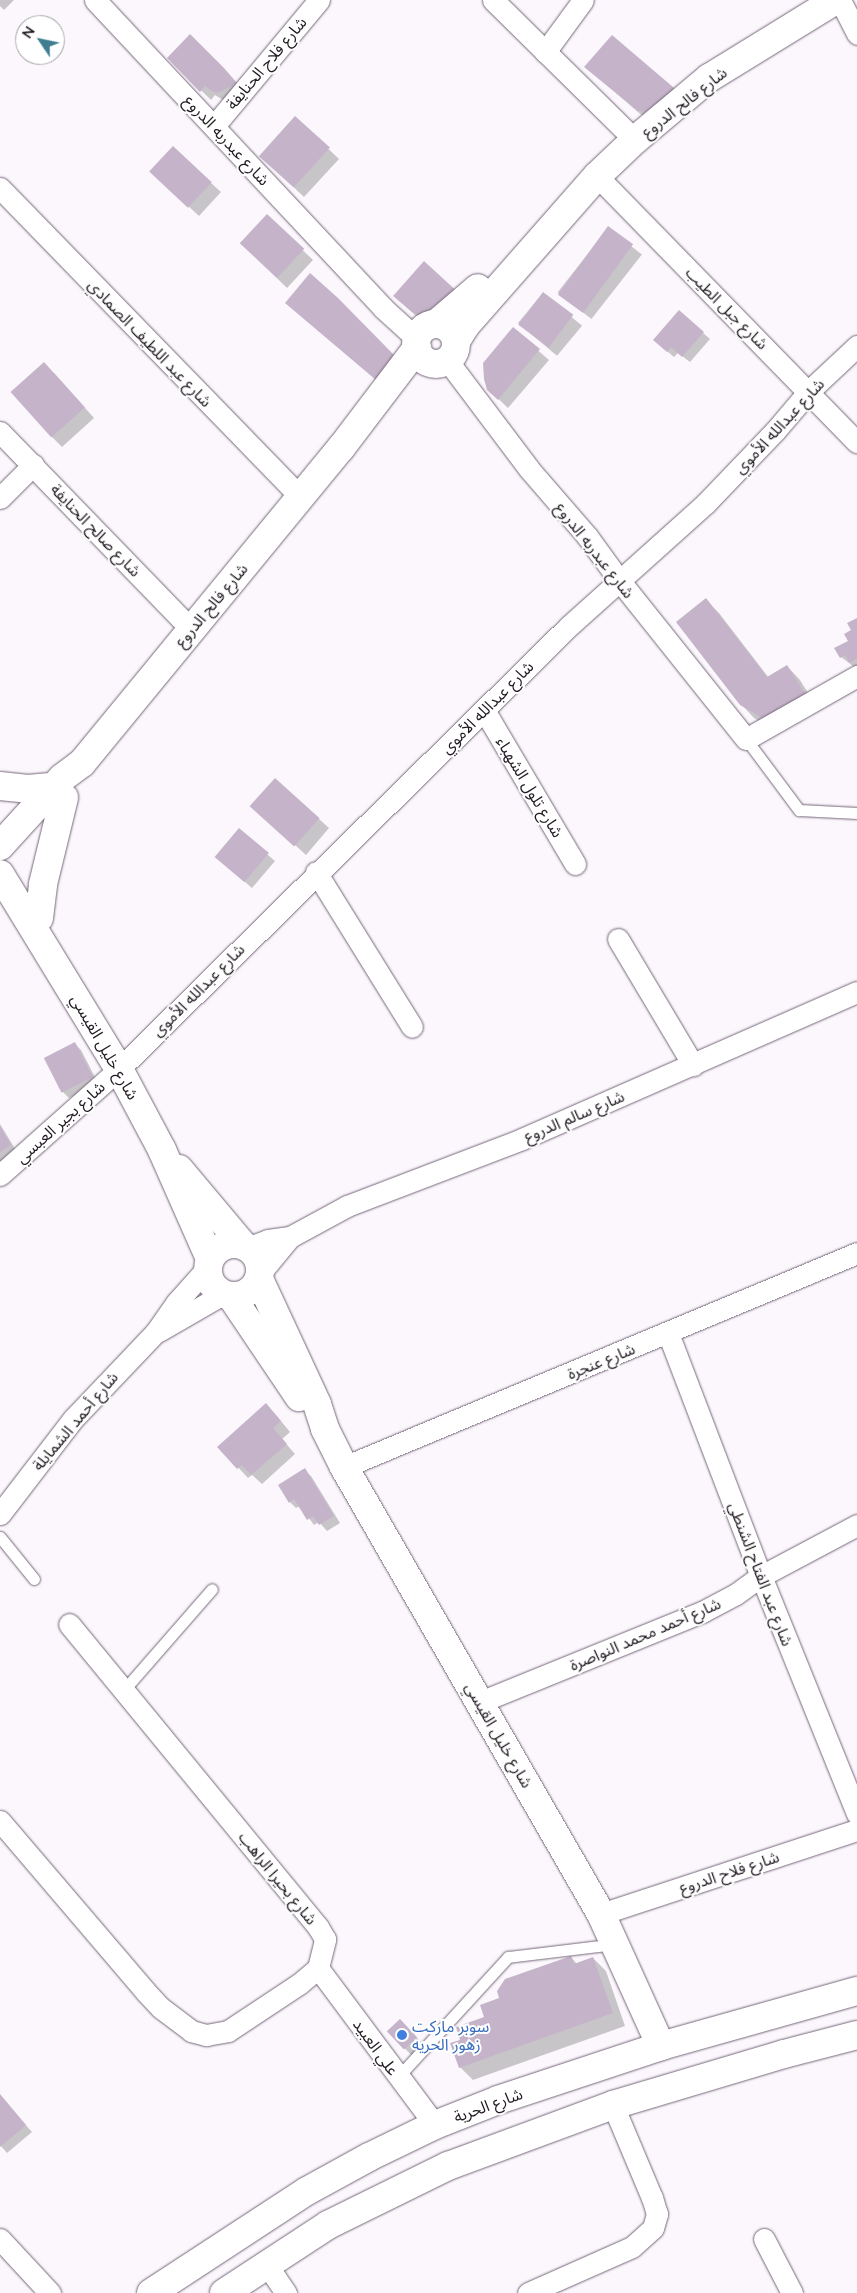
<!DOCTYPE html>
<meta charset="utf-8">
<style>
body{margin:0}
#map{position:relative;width:857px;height:2293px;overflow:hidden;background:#fbf7fc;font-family:Lato,"Noto Sans Arabic",sans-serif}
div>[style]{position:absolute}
.shadow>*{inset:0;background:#0003;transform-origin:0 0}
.building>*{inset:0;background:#c5b4c9;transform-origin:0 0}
.roads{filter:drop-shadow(0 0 1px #76667a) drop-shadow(0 0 1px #76667a)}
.lane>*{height:11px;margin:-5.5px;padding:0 5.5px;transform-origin:5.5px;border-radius:5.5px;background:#fff}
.street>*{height:21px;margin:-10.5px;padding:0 10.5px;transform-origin:10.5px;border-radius:10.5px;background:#fff}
.secondary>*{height:28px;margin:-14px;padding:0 14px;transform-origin:14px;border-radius:14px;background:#fff}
.secondary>.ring{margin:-14px;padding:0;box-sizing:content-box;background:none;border:28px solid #fff;border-radius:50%}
.highway>*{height:28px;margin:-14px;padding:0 14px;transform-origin:14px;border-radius:14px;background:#fff}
.dots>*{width:14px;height:14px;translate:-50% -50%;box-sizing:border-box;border:2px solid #fff;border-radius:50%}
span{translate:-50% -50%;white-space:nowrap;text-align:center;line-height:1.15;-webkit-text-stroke:4px #fff;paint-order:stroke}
.street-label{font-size:16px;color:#211a22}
.shop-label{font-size:16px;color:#366cbe}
.left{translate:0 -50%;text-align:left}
.north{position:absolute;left:15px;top:15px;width:50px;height:50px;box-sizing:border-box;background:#fff;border:1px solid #a6a3a7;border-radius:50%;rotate:304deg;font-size:14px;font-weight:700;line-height:20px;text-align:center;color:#211a22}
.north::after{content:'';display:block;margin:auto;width:18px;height:22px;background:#3e7e91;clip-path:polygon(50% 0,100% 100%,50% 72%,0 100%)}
</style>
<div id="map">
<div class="shadow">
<div style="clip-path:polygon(0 0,14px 0,4px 10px,0 6px)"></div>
<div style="clip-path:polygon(190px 36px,246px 93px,226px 102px,215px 95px,211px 100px,168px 58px)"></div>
<div style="clip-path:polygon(612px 36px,661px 122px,649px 120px,639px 113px,586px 67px)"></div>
<div style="clip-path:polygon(295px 117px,339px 159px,304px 197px,270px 165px)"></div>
<div style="clip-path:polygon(161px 181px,211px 183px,221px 192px,199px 216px)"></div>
<div style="clip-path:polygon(267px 216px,313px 260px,287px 288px,251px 253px)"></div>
<div style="left:608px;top:228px;width:43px;height:82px;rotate:38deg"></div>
<div style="left:543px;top:293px;width:51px;height:39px;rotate:40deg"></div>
<div style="clip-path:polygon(460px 296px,423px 322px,405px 306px)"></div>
<div style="clip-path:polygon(679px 312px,710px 339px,690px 362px,678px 353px,674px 357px,661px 346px)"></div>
<div style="clip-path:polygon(513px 329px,549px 360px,508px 408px,488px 389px)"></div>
<div style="clip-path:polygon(54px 373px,94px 418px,62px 447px,52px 437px)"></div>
<div style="clip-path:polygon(706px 600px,719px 613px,769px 678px,787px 666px,800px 680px,818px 709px,785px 730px,775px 730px,754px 718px,741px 704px)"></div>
<div style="clip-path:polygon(857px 619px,857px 669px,841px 657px,849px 641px)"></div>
<div style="clip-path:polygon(262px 815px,319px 819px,329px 828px,306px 855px)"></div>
<div style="clip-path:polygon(239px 830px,275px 861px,252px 888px,223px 863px)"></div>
<div style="clip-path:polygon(75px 1044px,81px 1050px,98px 1083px,69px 1098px,63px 1092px)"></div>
<div style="clip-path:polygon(0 1124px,17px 1152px,0 1162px)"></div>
<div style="clip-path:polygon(276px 1415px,290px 1432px,282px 1439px,295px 1454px,262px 1484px,252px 1475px,248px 1478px,219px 1447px)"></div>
<div style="clip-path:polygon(304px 1470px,311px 1476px,340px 1523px,327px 1531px,319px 1522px,314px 1525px,300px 1506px,296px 1508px,290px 1502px)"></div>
<div style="clip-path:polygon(571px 1957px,577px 1964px,593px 1958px,606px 1971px,625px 2026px,473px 2080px,460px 2067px,462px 2040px,501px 1999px)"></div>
<div style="left:400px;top:2021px;width:33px;height:16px;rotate:45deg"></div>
<div style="clip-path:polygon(0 2096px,32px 2132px,7px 2153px,0 2145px)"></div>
</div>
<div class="building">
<div style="clip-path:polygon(190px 34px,224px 68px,237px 83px,220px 92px,215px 93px,205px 86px,200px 92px,167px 58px)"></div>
<div style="clip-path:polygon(612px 35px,680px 93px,650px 112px,638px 111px,584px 67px)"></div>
<div style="left:295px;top:116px;width:47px;height:54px;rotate:42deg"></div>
<div style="left:173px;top:146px;width:53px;height:35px;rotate:43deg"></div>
<div style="left:267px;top:214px;width:51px;height:40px;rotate:43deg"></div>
<div style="left:608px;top:226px;width:31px;height:85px;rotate:36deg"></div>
<div style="clip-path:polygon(424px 261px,461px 295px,431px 318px,423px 317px,412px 312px,393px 296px)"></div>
<div style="clip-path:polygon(310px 273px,338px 298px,396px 357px,376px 380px,285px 303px)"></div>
<div style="left:543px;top:292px;width:38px;height:41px;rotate:37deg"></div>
<div style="clip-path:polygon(679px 310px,704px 332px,682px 357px,671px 347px,667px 352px,653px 340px)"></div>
<div style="clip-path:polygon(513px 327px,540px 349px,498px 400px,487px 390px,484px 379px,483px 363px)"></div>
<div style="left:44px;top:362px;width:61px;height:45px;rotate:48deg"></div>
<div style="clip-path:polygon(706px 598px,767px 677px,787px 665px,806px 695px,771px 717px,761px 717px,740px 705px,676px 622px)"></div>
<div style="clip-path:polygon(857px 618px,857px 659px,849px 663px,845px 655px,840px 658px,834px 648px,848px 641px,844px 634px,851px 630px,847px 623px)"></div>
<div style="left:275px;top:778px;width:60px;height:38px;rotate:42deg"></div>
<div style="left:239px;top:828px;width:39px;height:38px;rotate:40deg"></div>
<div style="left:75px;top:1042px;width:39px;height:35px;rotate:63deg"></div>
<div style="clip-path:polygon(0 1126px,11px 1145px,0 1152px)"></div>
<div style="clip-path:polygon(266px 1403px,281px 1421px,273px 1428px,287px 1444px,251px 1475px,242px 1465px,237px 1469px,217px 1447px)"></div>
<div style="clip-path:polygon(305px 1468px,334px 1516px,319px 1525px,313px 1516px,307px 1520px,294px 1499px,289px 1503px,278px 1485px)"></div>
<div style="clip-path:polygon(571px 1956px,574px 1964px,593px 1957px,613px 2013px,459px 2068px,450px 2043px,460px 2040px,456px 2027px,484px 2017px,480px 2005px,499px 1998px,497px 1991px,505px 1979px)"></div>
<div style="left:400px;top:2019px;width:25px;height:18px;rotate:47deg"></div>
<div style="clip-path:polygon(0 2094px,26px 2125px,0 2147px)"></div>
</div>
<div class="roads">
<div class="lane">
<div style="left:746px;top:739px;width:89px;rotate:53.3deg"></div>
<div style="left:799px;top:810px;width:58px;rotate:3deg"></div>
<div style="left:0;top:1537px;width:54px;rotate:51deg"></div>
<div style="left:123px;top:1691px;width:135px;rotate:-48.9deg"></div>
<div style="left:398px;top:2077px;width:163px;rotate:-47.5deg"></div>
<div style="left:508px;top:1957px;width:108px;rotate:-6.9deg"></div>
</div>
<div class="street">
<div style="left:95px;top:0;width:422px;rotate:46.9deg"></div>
<div style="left:383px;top:308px;width:46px;rotate:42.4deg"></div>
<div style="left:493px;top:0;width:199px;rotate:44.6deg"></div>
<div style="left:840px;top:0;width:38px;rotate:63deg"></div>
<div style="left:545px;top:52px;width:64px;rotate:-53.8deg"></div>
<div style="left:214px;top:126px;width:164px;rotate:-50.2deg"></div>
<div style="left:597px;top:176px;width:372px;rotate:45.7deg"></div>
<div style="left:0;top:188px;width:431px;rotate:45.8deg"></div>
<div style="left:447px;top:360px;width:136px;rotate:53deg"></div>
<div style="left:529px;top:469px;width:89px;rotate:49.1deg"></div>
<div style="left:587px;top:536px;width:54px;rotate:54deg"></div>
<div style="left:619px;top:580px;width:203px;rotate:51.4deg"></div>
<div style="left:746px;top:739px;width:128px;rotate:-29.6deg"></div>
<div style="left:0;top:432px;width:274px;rotate:45.9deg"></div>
<div style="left:0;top:498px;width:47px;rotate:-45deg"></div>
<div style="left:484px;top:710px;width:179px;rotate:59.4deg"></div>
<div style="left:316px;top:872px;width:182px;rotate:58.2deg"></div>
<div style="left:618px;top:939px;width:147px;rotate:59.2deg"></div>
<div style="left:0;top:1175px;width:159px;rotate:-41.7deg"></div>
<div style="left:119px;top:1069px;width:631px;rotate:-44.55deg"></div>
<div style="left:569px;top:626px;width:183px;rotate:-41.9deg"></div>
<div style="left:705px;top:504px;width:101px;rotate:-46.2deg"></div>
<div style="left:775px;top:431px;width:52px;rotate:-49.6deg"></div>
<div style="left:809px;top:391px;width:66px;rotate:-43.2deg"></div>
<div style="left:249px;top:1247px;width:20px;rotate:-20deg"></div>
<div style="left:268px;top:1240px;width:22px;rotate:-8deg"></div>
<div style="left:290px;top:1237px;width:65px;rotate:-28.5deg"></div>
<div style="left:347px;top:1206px;width:187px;rotate:-20.9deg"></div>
<div style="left:522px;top:1139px;width:366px;rotate:-23.7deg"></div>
<div style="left:261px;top:1272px;width:45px;rotate:-50.4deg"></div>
<div style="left:159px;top:1331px;width:74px;rotate:-30deg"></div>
<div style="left:668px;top:1333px;width:260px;rotate:69.1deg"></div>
<div style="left:761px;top:1576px;width:257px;rotate:68deg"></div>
<div style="left:344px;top:1467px;width:556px;rotate:-22.64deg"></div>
<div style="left:0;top:1514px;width:120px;rotate:-52.5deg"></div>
<div style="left:73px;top:1419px;width:119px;rotate:-46.4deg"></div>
<div style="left:155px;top:1333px;width:37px;rotate:-55deg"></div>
<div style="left:176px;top:1303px;width:48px;rotate:-48.4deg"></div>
<div style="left:480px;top:1702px;width:240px;rotate:-22.1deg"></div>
<div style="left:702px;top:1612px;width:38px;rotate:-28deg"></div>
<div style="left:736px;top:1594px;width:31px;rotate:-36deg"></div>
<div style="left:761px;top:1576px;width:109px;rotate:-28deg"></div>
<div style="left:0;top:1821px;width:223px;rotate:49.5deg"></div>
<div style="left:145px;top:1991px;width:23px;rotate:47deg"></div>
<div style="left:161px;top:2008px;width:38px;rotate:37deg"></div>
<div style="left:191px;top:2031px;width:16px;rotate:15deg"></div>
<div style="left:206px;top:2035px;width:22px;rotate:-10deg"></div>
<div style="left:228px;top:2031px;width:85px;rotate:-33.5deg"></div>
<div style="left:299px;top:1984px;width:25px;rotate:-40deg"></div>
<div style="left:318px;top:1968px;width:30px;rotate:-76deg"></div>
<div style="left:325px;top:1939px;width:14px;rotate:-120deg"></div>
<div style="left:318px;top:1927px;width:392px;rotate:-129.4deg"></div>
<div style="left:601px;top:1914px;width:269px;rotate:-18.2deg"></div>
<div style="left:318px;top:1968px;width:196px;rotate:53.3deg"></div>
<div style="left:0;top:2239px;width:74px;rotate:47.2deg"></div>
<div style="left:764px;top:2239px;width:61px;rotate:62.6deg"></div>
<div style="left:267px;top:2265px;width:34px;rotate:56deg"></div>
<div style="left:528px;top:2293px;width:114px;rotate:-23.9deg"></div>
<div style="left:632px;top:2247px;width:28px;rotate:-42deg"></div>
<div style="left:653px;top:2228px;width:15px;rotate:-74deg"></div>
<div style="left:657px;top:2214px;width:17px;rotate:-107deg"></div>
<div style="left:652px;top:2198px;width:101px;rotate:-112.8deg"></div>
</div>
<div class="secondary">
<div style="left:436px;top:324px;width:55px;rotate:-40.6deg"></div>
<div class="ring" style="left:416px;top:324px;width:12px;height:12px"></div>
<div style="left:456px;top:341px;width:19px;rotate:-58deg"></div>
<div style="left:466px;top:325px;width:198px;rotate:-48.7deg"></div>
<div style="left:597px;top:176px;width:52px;rotate:-43.5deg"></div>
<div style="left:635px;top:140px;width:97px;rotate:-40deg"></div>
<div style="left:709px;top:78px;width:149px;rotate:-31.6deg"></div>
<div style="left:0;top:786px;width:28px;rotate:6deg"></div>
<div style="left:28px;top:789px;width:25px;rotate:-5deg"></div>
<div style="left:0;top:846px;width:92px;rotate:-47.6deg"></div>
<div style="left:62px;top:778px;width:25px;rotate:-37deg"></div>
<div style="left:82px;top:763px;width:408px;rotate:-50.6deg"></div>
<div style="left:341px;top:448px;width:126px;rotate:-52.8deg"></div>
<div style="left:0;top:874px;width:228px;rotate:58.6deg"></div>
<div style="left:119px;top:1069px;width:92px;rotate:62deg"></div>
<div style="left:162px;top:1150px;width:119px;rotate:66.2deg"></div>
<div style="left:39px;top:918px;width:34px;rotate:-83deg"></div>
<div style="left:43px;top:884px;width:89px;rotate:-76.3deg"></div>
<div style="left:179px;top:1169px;width:98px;rotate:50deg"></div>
<div class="ring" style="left:208px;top:1244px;width:24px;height:24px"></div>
<div style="left:259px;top:1279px;width:138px;rotate:65.1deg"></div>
<div style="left:317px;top:1404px;width:26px;rotate:72deg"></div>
<div style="left:325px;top:1429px;width:42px;rotate:63.4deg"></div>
<div style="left:344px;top:1467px;width:516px;rotate:60.1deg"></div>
<div style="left:601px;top:1914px;width:145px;rotate:65.6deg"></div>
<div style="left:231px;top:1296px;width:122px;rotate:56deg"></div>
</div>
<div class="highway">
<div style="left:151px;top:2293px;width:186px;rotate:-33.2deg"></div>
<div style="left:307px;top:2191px;width:71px;rotate:-28.7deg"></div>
<div style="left:369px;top:2157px;width:73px;rotate:-25.9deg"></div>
<div style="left:435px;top:2125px;width:68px;rotate:-21.6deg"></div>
<div style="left:498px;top:2100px;width:172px;rotate:-18.3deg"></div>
<div style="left:661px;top:2046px;width:204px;rotate:-15.7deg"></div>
<div style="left:224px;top:2293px;width:124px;rotate:-33.2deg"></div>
<div style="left:328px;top:2225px;width:134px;rotate:-26.2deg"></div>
<div style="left:448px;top:2166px;width:176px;rotate:-20.3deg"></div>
<div style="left:613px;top:2105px;width:178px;rotate:-16.6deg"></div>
<div style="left:784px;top:2054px;width:75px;rotate:-14.6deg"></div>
</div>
</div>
<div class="dots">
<div style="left:402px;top:2035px;background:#3f7fe0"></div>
</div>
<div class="street-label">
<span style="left:266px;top:63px;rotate:-50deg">شارع فلاح الحنايفة</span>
<span style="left:684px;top:102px;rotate:-38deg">شارع فالح الدروع</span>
<span style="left:227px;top:140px;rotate:47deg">شارع عبدربه الدروع</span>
<span style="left:727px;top:308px;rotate:45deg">شارع جبل الطيب</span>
<span style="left:150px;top:343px;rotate:46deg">شارع عبد اللطيف الصمادي</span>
<span style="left:779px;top:426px;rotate:-47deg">شارع عبدالله الأموي</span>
<span style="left:96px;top:530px;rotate:46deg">شارع صالح الحنايفة</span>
<span style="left:595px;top:550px;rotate:52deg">شارع عبدربه الدروع</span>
<span style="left:211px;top:605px;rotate:-50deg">شارع فالح الدروع</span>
<span style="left:487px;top:707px;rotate:-45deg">شارع عبدالله الأموي</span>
<span style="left:530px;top:787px;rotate:59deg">شارع تلول الشهباء</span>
<span style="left:198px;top:990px;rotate:-45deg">شارع عبدالله الأموي</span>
<span style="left:105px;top:1047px;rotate:60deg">شارع خليل القيسي</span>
<span style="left:574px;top:1116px;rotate:-23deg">شارع سالم الدروع</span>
<span style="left:60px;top:1122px;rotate:-42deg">شارع بجير العبسي</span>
<span style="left:601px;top:1361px;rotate:-22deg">شارع عنجرة</span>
<span style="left:75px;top:1421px;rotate:-50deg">شارع أحمد الشمايلة</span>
<span style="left:761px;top:1574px;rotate:69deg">شارع عبد الفتاح الشنطي</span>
<span style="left:645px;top:1634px;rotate:-23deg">شارع أحمد محمد النواصرة</span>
<span style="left:499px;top:1735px;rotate:60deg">شارع خليل القيسي</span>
<span style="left:729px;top:1872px;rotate:-18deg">شارع فلاح الدروع</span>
<span style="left:278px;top:1878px;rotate:51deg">شارع بحيرا الراهب</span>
<span style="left:376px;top:2047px;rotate:54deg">علي العبيد</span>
<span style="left:488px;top:2105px;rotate:-20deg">شارع الحرية</span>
</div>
<div class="shop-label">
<span class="left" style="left:412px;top:2035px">سوبر ماركت<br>زهور الحريه</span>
</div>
<div class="north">N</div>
</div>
